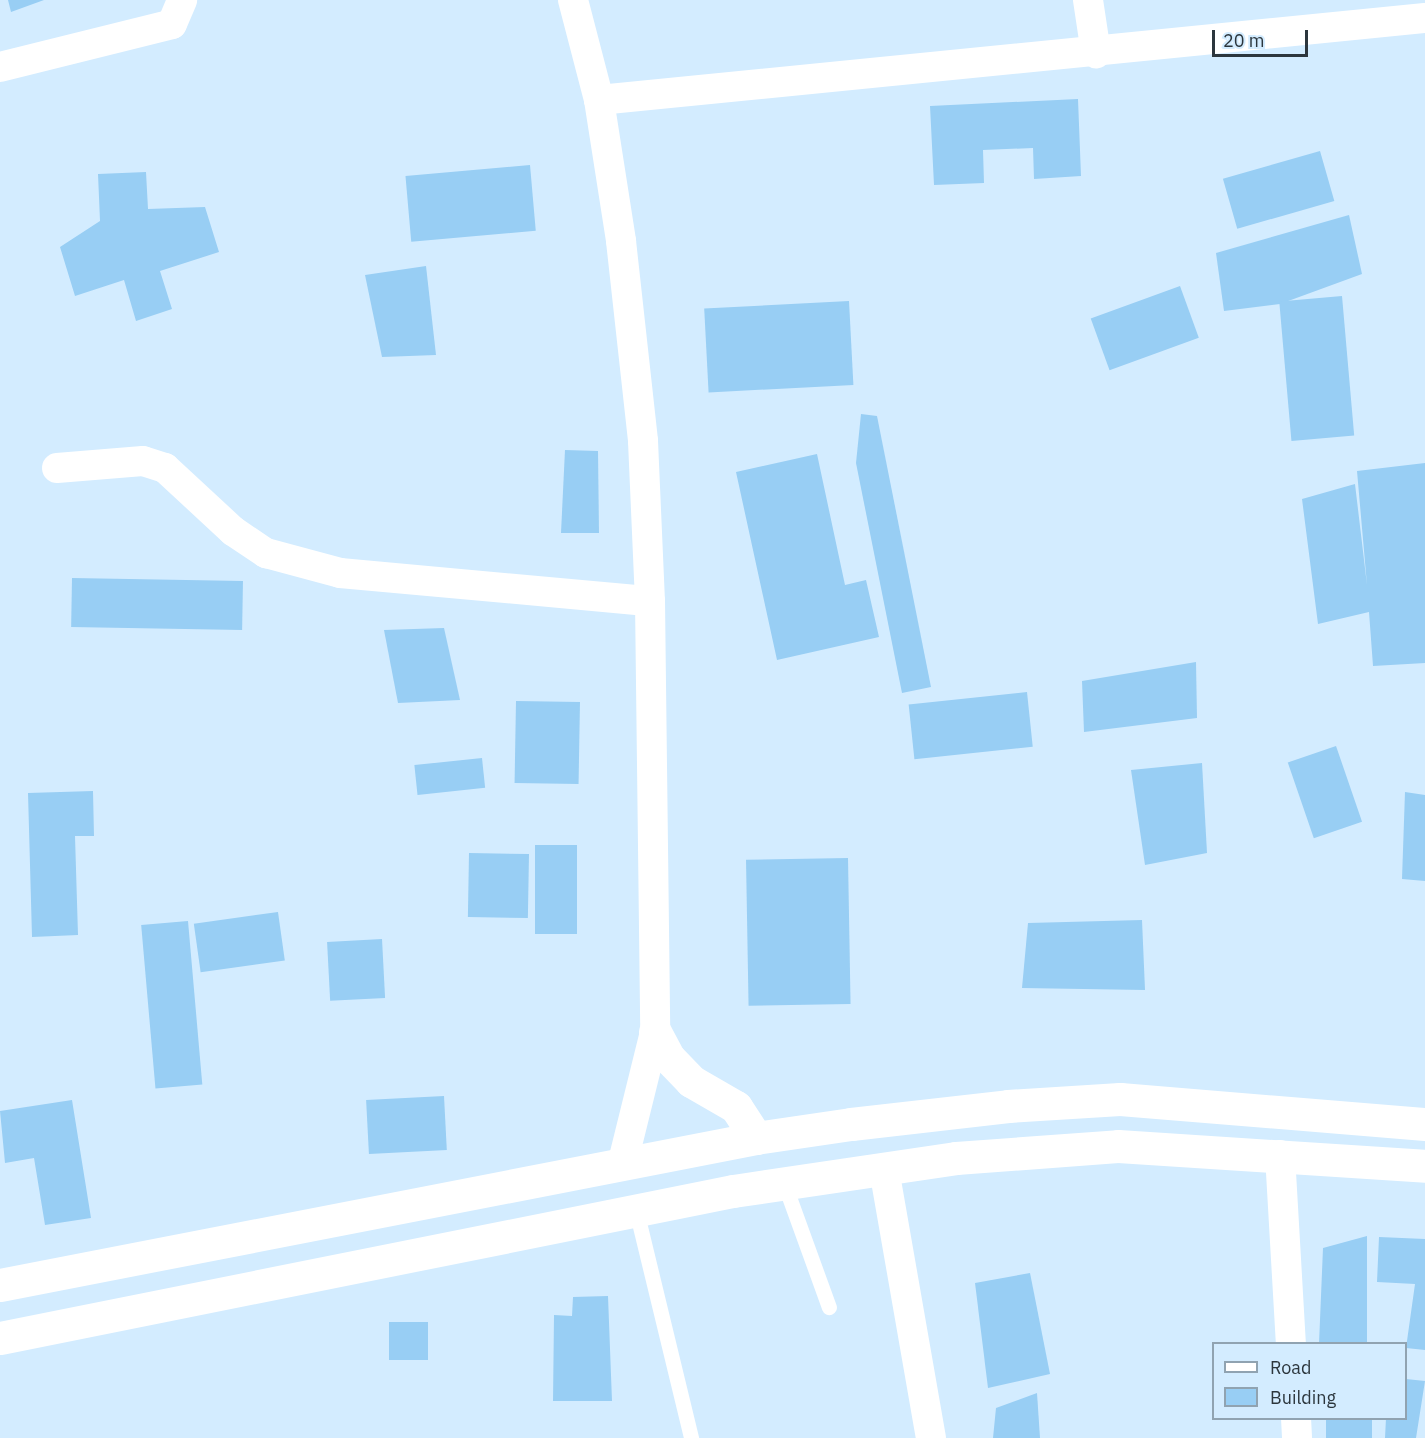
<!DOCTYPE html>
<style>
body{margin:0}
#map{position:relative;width:1425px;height:1438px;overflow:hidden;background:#d3ecff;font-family:"IBM Plex Sans",sans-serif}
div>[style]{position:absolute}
.building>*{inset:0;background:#98cef4;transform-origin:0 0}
.lane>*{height:15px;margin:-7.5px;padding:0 7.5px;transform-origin:7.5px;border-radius:7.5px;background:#fff}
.street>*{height:30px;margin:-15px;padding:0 15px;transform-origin:15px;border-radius:15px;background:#fff}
.primary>*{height:33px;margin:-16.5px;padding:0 16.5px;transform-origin:16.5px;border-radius:16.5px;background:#fff}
span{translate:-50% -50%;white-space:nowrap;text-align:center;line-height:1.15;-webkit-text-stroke:4.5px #d3ecff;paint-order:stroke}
.legend{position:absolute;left:1212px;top:1342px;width:195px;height:78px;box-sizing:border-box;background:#d3ecff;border:2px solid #90a3b1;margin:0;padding:8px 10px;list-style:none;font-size:18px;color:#2c363d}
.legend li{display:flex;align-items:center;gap:12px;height:30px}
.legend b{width:30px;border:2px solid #90a3b1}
.scale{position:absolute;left:1212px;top:30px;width:96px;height:27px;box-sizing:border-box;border:3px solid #2c363d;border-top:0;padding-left:8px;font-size:18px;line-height:21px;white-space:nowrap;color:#2c363d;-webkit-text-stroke:4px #d3ecff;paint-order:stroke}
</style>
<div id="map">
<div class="building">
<div style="clip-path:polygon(8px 0,44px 0,11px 12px)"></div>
<div style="clip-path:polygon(1078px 99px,1081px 176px,1034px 179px,1033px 148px,983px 150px,984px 183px,934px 185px,930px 106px)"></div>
<div style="left:1320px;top:151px;width:52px;height:101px;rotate:74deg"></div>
<div style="left:530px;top:165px;width:66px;height:125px;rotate:85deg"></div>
<div style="clip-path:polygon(146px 172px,148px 209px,205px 207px,219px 252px,160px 271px,172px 309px,136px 321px,124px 280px,75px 296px,60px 247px,100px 221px,98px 174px)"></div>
<div style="clip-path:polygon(1349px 215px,1362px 274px,1280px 304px,1224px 311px,1216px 253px)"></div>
<div style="clip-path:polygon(426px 266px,436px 355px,382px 357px,365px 275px)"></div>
<div style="left:1180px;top:286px;width:55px;height:95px;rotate:70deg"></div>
<div style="left:1342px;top:296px;width:140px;height:63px;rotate:85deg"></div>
<div style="left:849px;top:301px;width:84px;height:145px;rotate:87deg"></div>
<div style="clip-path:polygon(861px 414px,877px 416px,931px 687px,902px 693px,856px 463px)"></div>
<div style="clip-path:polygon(565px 450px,598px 451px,599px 533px,561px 533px)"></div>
<div style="clip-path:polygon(817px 454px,845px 585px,866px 580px,879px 637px,777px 660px,736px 472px)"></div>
<div style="clip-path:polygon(1425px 463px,1425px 663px,1373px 666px,1369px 612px,1318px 624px,1302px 499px,1355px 484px,1367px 585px,1357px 471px)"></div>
<div style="left:72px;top:578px;width:171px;height:49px;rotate:1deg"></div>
<div style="clip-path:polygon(444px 628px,460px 700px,398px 703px,384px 630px)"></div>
<div style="clip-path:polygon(1196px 662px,1197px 718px,1084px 732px,1082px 681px)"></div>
<div style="left:1027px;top:692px;width:55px;height:119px;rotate:84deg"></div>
<div style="left:516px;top:701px;width:64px;height:82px;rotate:1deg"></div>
<div style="left:1336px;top:746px;width:80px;height:51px;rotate:71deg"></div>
<div style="left:482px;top:758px;width:30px;height:68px;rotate:84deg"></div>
<div style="clip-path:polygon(1202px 763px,1207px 853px,1145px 865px,1131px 770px)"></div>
<div style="clip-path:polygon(93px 791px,94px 836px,75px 836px,78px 935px,32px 937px,28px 793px)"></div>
<div style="clip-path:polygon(1405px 792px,1425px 795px,1425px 881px,1402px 879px)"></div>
<div style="left:535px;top:845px;width:42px;height:89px"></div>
<div style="left:469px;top:853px;width:60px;height:64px;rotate:1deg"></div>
<div style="left:848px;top:858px;width:146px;height:102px;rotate:89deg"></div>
<div style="left:278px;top:912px;width:49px;height:85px;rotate:82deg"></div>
<div style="clip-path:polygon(1142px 920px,1145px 990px,1022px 988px,1028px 923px)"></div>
<div style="left:188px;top:921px;width:164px;height:47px;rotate:85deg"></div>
<div style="left:382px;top:939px;width:59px;height:55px;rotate:87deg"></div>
<div style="left:444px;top:1096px;width:54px;height:78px;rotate:87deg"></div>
<div style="clip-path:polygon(72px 1100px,91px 1218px,45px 1225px,34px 1158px,5px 1163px,0 1111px)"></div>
<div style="clip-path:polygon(1367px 1236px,1367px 1344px,1319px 1344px,1323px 1248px)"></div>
<div style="clip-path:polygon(1379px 1237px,1425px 1239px,1425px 1350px,1406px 1348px,1415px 1284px,1377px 1282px)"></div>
<div style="clip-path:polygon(1030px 1273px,1050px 1374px,988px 1388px,975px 1283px)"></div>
<div style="clip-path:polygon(608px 1296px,612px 1401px,553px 1401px,554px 1315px,572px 1316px,573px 1297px)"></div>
<div style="left:389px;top:1322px;width:39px;height:38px"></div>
<div style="clip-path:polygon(1406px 1379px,1425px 1381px,1416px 1438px,1385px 1438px,1386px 1418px,1406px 1418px)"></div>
<div style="clip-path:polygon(1037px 1393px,1040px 1438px,993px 1438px,996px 1408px)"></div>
<div style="left:1326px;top:1418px;width:46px;height:20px"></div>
</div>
<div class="lane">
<div style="left:784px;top:1183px;width:132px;rotate:70.1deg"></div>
<div style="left:636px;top:1210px;width:235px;rotate:76.4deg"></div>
</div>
<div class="street">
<div style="left:573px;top:0;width:103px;rotate:75.4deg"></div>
<div style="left:599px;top:100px;width:143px;rotate:81.1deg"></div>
<div style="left:621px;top:241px;width:201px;rotate:83.7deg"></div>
<div style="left:643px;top:441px;width:160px;rotate:87.5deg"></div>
<div style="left:650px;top:601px;width:431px;rotate:89.3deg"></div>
<div style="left:655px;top:1032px;width:137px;rotate:103.9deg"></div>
<div style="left:1088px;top:0;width:54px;rotate:81.4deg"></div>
<div style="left:0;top:67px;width:177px;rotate:-14deg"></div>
<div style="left:172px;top:24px;width:26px;rotate:-67deg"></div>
<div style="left:599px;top:100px;width:830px;rotate:-5.67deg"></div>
<div style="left:57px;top:468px;width:86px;rotate:-4.7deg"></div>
<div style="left:143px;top:461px;width:23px;rotate:18deg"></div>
<div style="left:165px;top:468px;width:93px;rotate:42.8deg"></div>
<div style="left:233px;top:531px;width:40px;rotate:34deg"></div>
<div style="left:266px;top:553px;width:77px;rotate:15.1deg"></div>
<div style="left:340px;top:573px;width:311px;rotate:5.2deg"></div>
<div style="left:1280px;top:1155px;width:189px;rotate:86.7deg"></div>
<div style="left:884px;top:1169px;width:273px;rotate:80.1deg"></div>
<div style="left:1296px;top:1418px;width:20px;rotate:87deg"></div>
</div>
<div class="primary">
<div style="left:655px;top:1032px;width:30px;rotate:62deg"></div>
<div style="left:669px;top:1058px;width:32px;rotate:46deg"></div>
<div style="left:691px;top:1081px;width:52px;rotate:30deg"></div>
<div style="left:736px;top:1107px;width:37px;rotate:57deg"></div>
<div style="left:0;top:1285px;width:770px;rotate:-11deg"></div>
<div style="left:756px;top:1138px;width:96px;rotate:-8.4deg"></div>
<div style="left:851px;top:1124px;width:158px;rotate:-6.5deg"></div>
<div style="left:1008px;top:1106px;width:112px;rotate:-3.6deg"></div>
<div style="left:1120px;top:1099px;width:306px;rotate:4.7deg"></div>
<div style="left:0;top:1338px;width:748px;rotate:-11.34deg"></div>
<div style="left:733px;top:1191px;width:225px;rotate:-8.4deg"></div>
<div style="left:956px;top:1158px;width:162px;rotate:-4.2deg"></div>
<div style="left:1118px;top:1146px;width:308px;rotate:3.7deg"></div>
</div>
<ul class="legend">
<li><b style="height:8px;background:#fff"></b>Road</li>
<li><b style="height:16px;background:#98cef4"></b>Building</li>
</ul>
<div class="scale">20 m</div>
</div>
